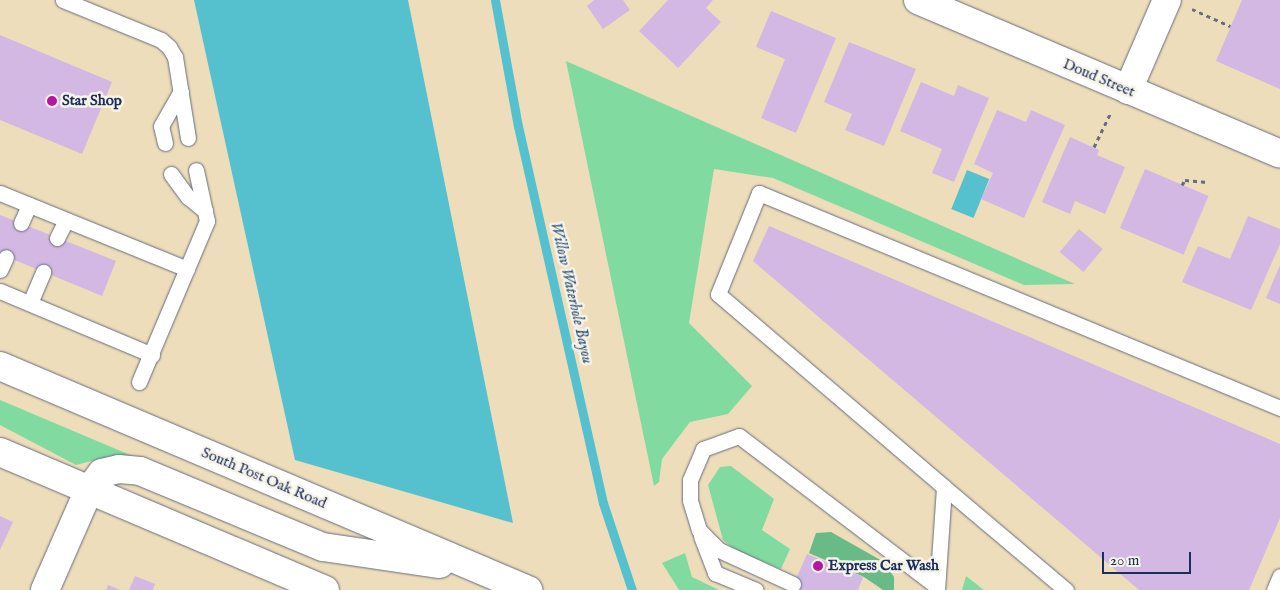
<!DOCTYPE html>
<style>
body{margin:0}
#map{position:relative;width:1280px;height:590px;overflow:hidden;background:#eeddba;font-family:"IM FELL English",serif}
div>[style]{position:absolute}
.green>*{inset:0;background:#81dba1}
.forest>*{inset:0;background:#68bb87}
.water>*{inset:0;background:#55c1cf;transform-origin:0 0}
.stream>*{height:9px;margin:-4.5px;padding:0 4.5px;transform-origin:4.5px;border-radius:4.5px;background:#55c1cf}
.building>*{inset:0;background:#d3b8e3;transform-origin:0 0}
.path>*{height:3px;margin-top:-1.5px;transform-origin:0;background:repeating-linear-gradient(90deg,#656c7e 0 4px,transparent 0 8px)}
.roads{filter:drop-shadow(0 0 1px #656c7e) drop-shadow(0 0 1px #656c7e)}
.lane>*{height:15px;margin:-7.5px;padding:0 7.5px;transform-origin:7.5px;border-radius:7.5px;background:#fff}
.street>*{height:28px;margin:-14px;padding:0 14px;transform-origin:14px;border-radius:14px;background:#fff}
.highway>*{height:28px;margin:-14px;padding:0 14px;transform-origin:14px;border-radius:14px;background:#fff}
.dots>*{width:14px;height:14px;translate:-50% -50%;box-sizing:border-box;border:2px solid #f7f3e8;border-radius:50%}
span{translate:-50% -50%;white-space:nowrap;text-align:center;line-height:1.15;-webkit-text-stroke:5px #f7f3e8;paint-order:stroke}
.street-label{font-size:15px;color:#1b2f5e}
.poi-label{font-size:15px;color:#1b2f5e;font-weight:700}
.left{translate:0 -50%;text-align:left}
.water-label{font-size:16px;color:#2a547a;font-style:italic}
.scale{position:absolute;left:1102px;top:552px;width:89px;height:22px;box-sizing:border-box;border:2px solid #1b2f5e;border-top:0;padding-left:6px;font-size:15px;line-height:18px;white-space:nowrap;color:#1b2f5e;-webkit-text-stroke:4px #f7f3e8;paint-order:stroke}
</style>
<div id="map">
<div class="green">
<div style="clip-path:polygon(566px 61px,1075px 284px,1024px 285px,773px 178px,714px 169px,689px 323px,752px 386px,728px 414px,690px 422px,662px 459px,659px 482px,654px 486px)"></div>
<div style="clip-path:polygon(0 400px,142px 460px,111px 456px,76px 465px,0 425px)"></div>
<div style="clip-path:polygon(731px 466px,774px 499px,762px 530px,790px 549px,781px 569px,735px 550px,723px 540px,708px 485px,720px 467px)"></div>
<div style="clip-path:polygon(685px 553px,692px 577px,719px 590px,679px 590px,662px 563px)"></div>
<div style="clip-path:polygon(966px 576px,984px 590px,962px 590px)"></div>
</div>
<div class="forest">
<div style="clip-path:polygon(831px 532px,884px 562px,894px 577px,894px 590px,883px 590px,864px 577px,809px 553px,816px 533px)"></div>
</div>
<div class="water">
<div style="clip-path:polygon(194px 0,408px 0,513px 523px,295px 460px)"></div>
<div style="left:967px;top:170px;width:24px;height:42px;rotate:22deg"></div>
</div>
<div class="stream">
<div style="left:495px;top:0;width:128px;rotate:79.7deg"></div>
<div style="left:518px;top:126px;width:386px;rotate:77.3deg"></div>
<div style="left:603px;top:503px;width:92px;rotate:71.6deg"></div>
</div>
<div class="building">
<div style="clip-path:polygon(594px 0,623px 0,630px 10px,603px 29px,587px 6px)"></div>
<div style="clip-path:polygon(668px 0,713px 0,706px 8px,721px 22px,678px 68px,639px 31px)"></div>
<div style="clip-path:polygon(1242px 0,1280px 0,1280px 89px,1216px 61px)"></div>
<div style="clip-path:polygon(771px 11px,836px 38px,796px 133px,761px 118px,785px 59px,756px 47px)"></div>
<div style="clip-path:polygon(0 35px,112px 82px,82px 154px,0 120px)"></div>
<div style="clip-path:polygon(849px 42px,916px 69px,884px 146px,845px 130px,852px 114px,824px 102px)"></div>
<div style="clip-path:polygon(921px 82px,954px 96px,958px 85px,989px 98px,954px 182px,932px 173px,942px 149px,900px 131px)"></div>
<div style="clip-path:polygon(997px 110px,1026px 122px,1031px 110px,1065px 125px,1024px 218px,981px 199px,993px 173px,974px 164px)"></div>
<div style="clip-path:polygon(1070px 137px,1099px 150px,1097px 155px,1125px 167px,1105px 214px,1075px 201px,1070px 214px,1042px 202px)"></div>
<div style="left:1145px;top:169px;width:69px;height:64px;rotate:23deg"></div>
<div style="clip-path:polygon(0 215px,116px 261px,102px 296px,0 254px)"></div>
<div style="clip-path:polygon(1248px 216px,1280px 229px,1280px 244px,1251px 310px,1182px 282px,1198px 246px,1230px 259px)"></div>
<div style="clip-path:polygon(769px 226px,1280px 444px,1280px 518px,1249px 590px,1139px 590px,753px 261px)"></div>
<div style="left:1079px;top:229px;width:31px;height:30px;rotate:40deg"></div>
<div style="clip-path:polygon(1280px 265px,1280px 304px,1266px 298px)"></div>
<div style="clip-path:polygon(0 516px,13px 522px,0 550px)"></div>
<div style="clip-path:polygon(807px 554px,863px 577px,858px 590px,791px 590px)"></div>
<div style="clip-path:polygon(135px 576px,155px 584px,153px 590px,129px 590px)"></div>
<div style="clip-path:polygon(108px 585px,121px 590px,106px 590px)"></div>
</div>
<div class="path">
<div style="left:1192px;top:9px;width:42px;rotate:24.1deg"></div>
<div style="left:1094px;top:147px;width:39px;rotate:-64deg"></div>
<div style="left:1182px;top:185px;width:6px;rotate:-59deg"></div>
<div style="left:1185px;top:180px;width:22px;rotate:5deg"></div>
</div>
<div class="roads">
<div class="lane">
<div style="left:63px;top:0;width:106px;rotate:22.2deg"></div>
<div style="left:161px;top:40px;width:11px;rotate:41deg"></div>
<div style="left:169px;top:47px;width:12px;rotate:59deg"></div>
<div style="left:175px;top:57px;width:82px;rotate:80.9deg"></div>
<div style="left:165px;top:143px;width:17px;rotate:-103deg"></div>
<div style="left:161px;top:126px;width:40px;rotate:-60.3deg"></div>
<div style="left:171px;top:174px;width:29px;rotate:54deg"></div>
<div style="left:188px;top:197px;width:22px;rotate:39deg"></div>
<div style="left:0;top:193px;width:202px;rotate:22.1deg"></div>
<div style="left:21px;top:223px;width:20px;rotate:-66deg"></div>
<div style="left:57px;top:238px;width:20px;rotate:-63deg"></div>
<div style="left:0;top:270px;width:14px;rotate:-65deg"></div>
<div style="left:0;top:291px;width:165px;rotate:22.8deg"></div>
<div style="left:30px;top:303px;width:34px;rotate:-67deg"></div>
<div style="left:139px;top:382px;width:175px;rotate:-67.1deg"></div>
<div style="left:207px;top:221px;width:52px;rotate:-102.2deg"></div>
<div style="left:944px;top:487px;width:160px;rotate:40.2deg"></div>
<div style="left:701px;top:536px;width:40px;rotate:69deg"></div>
<div style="left:715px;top:573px;width:44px;rotate:22.5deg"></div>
<div style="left:793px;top:584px;width:81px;rotate:-155.3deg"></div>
<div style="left:719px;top:550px;width:28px;rotate:-135deg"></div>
<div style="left:699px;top:530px;width:31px;rotate:-107deg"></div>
<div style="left:690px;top:500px;width:20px;rotate:-90deg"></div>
<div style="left:690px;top:480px;width:34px;rotate:-67deg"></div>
<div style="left:703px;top:449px;width:38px;rotate:-20deg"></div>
<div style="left:739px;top:436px;width:249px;rotate:37.3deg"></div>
<div style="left:937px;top:590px;width:103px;rotate:-86.1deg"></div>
<div style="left:944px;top:487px;width:297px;rotate:-139.5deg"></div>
<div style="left:718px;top:294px;width:109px;rotate:-67.9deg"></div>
<div style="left:759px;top:193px;width:564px;rotate:22.42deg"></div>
<div style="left:1274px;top:590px;width:15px;rotate:-67deg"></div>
</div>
<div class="street">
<div style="left:918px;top:0;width:393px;rotate:23deg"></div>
<div style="left:1128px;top:90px;width:98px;rotate:-66.6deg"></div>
<div style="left:45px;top:590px;width:109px;rotate:-66.3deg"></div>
</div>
<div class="highway">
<div style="left:0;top:366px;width:574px;rotate:22.99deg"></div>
<div style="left:0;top:452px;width:353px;rotate:23deg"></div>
<div style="left:89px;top:490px;width:21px;rotate:-53deg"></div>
<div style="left:102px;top:473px;width:17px;rotate:-13deg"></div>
<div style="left:119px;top:469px;width:21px;rotate:5deg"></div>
<div style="left:140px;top:471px;width:198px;rotate:22.6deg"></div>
<div style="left:323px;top:547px;width:118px;rotate:8.3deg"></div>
</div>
</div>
<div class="dots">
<div style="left:52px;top:101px;background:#b5179e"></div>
<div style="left:818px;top:566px;background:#b5179e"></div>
</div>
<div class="street-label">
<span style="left:1099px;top:78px;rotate:23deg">Doud Street</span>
<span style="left:264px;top:478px;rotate:23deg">South Post Oak Road</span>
</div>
<div class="poi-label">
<span class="left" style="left:62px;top:101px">Star Shop</span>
<span class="left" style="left:828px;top:566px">Express Car Wash</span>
</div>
<div class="water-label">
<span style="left:571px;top:293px;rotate:77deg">Willow Waterhole Bayou</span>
</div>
<div class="scale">20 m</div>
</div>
